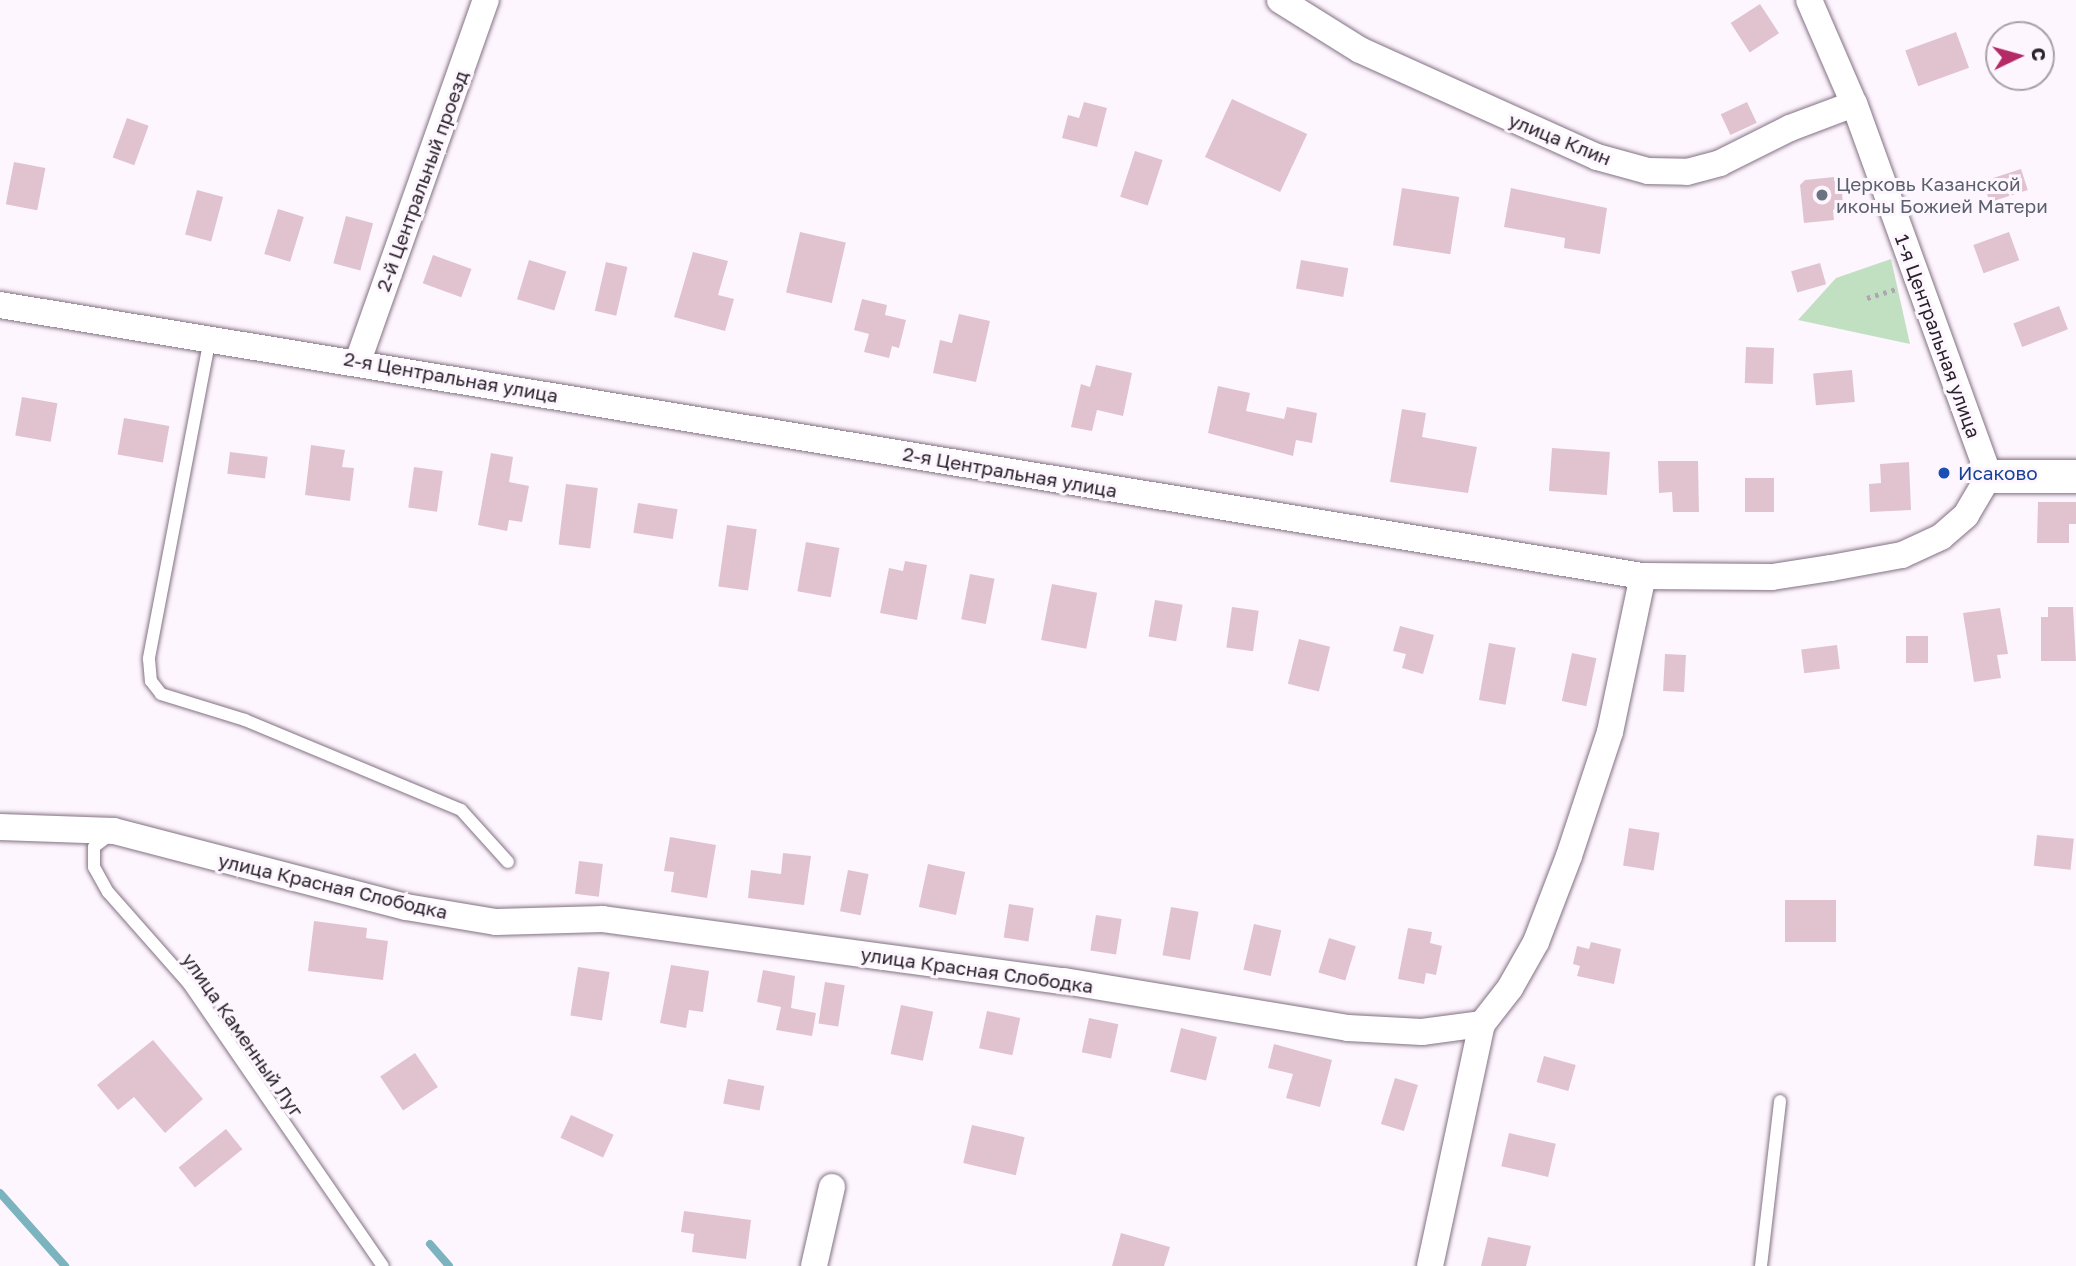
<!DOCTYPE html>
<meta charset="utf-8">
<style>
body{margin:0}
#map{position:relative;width:2076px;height:1266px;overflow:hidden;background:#fef6fe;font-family:"Golos Text",sans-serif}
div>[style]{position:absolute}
.green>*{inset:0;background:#c1e0c2}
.stream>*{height:8px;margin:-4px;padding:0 4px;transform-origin:4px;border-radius:4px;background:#7bb4be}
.building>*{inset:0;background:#e0c3cf;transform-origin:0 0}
.path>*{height:4.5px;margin-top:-2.25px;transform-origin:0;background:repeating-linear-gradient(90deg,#aea7af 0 3.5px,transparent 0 8.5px)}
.roads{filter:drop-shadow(0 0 2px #837184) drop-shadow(0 0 2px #837184)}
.service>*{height:12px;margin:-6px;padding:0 6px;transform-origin:6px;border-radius:6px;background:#fff}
.minor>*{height:26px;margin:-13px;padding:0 13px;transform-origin:13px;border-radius:13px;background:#fff}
.tertiary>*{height:33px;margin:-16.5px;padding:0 16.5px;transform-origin:16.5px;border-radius:16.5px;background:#fff}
.dots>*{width:19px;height:19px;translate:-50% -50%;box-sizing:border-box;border:4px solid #fef6fe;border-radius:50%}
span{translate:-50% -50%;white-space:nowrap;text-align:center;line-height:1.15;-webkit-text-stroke:6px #fef6fe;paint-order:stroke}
.street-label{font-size:19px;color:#29222a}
.worship-label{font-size:19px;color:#5b616d}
.left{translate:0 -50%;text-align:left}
.transit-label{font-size:19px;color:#164399}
.north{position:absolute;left:1985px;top:21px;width:70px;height:70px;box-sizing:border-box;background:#fef6fe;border:2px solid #a9a1a9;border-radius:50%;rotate:85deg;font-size:19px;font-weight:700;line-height:28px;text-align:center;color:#29222a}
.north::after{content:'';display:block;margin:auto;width:24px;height:32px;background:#b42a67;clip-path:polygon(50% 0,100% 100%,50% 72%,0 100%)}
</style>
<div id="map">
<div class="green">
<div style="clip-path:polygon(1891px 259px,1910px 344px,1798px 320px,1836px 278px)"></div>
</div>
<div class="stream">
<div style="left:0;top:1193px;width:98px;rotate:48.3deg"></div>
<div style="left:430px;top:1244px;width:29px;rotate:49deg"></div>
</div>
<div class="building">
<div style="left:1760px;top:4px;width:35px;height:35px;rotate:57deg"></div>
<div style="left:1956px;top:32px;width:38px;height:54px;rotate:70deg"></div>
<div style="left:1232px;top:99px;width:83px;height:64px;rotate:25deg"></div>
<div style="clip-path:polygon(1084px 102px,1107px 108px,1097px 147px,1062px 138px,1068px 115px,1079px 118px)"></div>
<div style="left:1747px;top:102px;width:23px;height:29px;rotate:65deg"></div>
<div style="left:127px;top:118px;width:23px;height:42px;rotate:20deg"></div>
<div style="left:1135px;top:151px;width:29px;height:48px;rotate:18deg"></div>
<div style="left:14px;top:162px;width:32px;height:43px;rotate:11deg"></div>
<div style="left:2021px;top:169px;width:22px;height:40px;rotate:72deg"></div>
<div style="clip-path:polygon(1834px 177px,1834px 181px,1841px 181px,1843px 204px,1833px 210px,1834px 220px,1804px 223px,1800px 185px,1805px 180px)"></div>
<div style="left:1402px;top:188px;width:58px;height:58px;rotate:9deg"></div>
<div style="clip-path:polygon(1511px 188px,1607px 208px,1600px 254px,1564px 248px,1565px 238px,1504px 227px)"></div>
<div style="left:197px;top:190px;width:27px;height:46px;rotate:15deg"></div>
<div style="left:278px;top:209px;width:27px;height:47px;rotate:17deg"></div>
<div style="left:346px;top:216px;width:28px;height:49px;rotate:15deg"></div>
<div style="left:800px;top:232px;width:47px;height:62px;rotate:13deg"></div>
<div style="left:2009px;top:232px;width:30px;height:38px;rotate:70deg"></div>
<div style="clip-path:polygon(693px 252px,728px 261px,718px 295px,734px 299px,725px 331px,674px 317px)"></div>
<div style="left:433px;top:255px;width:41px;height:30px;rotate:20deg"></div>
<div style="left:529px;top:260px;width:39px;height:41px;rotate:17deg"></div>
<div style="left:1301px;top:260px;width:48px;height:29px;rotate:10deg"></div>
<div style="left:606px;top:262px;width:22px;height:50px;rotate:13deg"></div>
<div style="left:1820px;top:263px;width:22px;height:30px;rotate:74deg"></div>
<div style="clip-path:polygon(862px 299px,887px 305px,885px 315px,906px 320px,899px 348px,892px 346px,889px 358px,864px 352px,869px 334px,854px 330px)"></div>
<div style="left:2059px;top:306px;width:25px;height:49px;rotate:69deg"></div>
<div style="clip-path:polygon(959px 314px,990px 321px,976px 382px,933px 373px,940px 340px,952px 343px)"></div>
<div style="left:1746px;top:347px;width:28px;height:36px;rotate:2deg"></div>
<div style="clip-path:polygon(1096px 365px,1132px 373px,1123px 416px,1097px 410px,1092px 431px,1071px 427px,1081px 384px,1090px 387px)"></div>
<div style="left:1852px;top:370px;width:32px;height:39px;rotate:85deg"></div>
<div style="clip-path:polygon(1218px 386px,1250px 393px,1246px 411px,1284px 419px,1287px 407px,1317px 413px,1312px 443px,1296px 440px,1293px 456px,1208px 433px)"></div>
<div style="left:22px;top:397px;width:36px;height:39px;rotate:10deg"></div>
<div style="clip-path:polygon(1402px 409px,1426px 413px,1422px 437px,1477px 447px,1468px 493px,1390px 482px)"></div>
<div style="left:124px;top:418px;width:46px;height:37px;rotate:10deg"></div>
<div style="clip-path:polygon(311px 445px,345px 450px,342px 467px,354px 468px,350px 501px,305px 495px)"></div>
<div style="left:1552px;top:448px;width:58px;height:43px;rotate:4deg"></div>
<div style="left:230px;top:452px;width:38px;height:22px;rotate:7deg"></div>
<div style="clip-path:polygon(491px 453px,513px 457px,509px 482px,529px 486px,522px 522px,509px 520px,507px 531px,478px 525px)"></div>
<div style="clip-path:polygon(1658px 461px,1698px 461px,1699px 512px,1673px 512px,1672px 492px,1659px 493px)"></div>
<div style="clip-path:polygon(1909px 462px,1911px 510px,1870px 512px,1869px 484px,1881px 483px,1880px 464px)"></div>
<div style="left:414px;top:467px;width:29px;height:41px;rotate:8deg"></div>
<div style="left:1745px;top:478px;width:29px;height:34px"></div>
<div style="left:566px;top:484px;width:32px;height:61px;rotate:7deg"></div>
<div style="clip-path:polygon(2038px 502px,2076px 502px,2076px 524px,2069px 524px,2069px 543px,2037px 543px)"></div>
<div style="left:638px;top:503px;width:40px;height:30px;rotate:9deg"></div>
<div style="left:727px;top:525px;width:30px;height:62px;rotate:8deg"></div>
<div style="left:806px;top:542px;width:34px;height:50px;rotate:10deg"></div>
<div style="clip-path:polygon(905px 561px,927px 565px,917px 620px,880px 613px,889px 568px,903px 571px)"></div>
<div style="left:970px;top:574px;width:25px;height:46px;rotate:11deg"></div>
<div style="left:1052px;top:584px;width:46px;height:57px;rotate:11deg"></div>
<div style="left:1155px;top:600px;width:28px;height:37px;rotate:10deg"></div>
<div style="left:1232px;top:607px;width:27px;height:41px;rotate:8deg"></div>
<div style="clip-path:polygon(2048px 607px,2073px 607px,2076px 661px,2041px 661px,2041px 617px,2048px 617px)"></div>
<div style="clip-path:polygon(2000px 608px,2008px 654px,1997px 655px,2001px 678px,1974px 682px,1963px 613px)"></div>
<div style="clip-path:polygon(1400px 626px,1434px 635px,1423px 674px,1402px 668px,1406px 654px,1393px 651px)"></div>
<div style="left:1906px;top:636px;width:22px;height:27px"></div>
<div style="left:1299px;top:639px;width:32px;height:46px;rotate:14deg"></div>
<div style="left:1489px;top:643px;width:27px;height:58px;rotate:10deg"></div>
<div style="left:1837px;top:645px;width:24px;height:36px;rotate:83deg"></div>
<div style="left:1572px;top:653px;width:25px;height:49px;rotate:12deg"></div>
<div style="left:1665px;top:654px;width:21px;height:37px;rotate:3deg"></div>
<div style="left:1629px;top:828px;width:31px;height:38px;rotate:9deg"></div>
<div style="left:2037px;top:835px;width:37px;height:31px;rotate:6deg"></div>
<div style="clip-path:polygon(670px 837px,716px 845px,707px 898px,671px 892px,674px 872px,664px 871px)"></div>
<div style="clip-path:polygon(783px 853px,811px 856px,804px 905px,748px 898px,751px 870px,781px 874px)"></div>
<div style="left:579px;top:861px;width:24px;height:33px;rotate:7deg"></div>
<div style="left:928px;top:864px;width:38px;height:44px;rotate:12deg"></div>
<div style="left:848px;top:870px;width:21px;height:42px;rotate:11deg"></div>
<div style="left:1785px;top:900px;width:51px;height:42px"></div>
<div style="left:1009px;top:904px;width:25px;height:34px;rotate:9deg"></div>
<div style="left:1171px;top:907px;width:28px;height:49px;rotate:10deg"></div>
<div style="left:1096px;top:915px;width:26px;height:36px;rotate:9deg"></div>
<div style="clip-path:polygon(314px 921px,367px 928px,366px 938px,388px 941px,383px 980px,308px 971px)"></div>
<div style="left:1254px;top:924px;width:28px;height:47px;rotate:13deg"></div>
<div style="clip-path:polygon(1408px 928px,1432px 932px,1430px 943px,1442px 946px,1436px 975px,1426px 973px,1424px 984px,1398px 979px)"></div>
<div style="left:1329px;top:938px;width:28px;height:36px;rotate:17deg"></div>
<div style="clip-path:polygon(1591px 942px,1621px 949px,1614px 984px,1577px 976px,1580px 966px,1573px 964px,1577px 946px,1589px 949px)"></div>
<div style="clip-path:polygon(671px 965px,709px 971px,703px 1012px,689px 1010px,686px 1028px,660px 1023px)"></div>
<div style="left:578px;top:967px;width:32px;height:49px;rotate:9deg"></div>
<div style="clip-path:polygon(763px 970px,795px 976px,791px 1008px,816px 1013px,812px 1036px,776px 1030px,781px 1007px,757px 1002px)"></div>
<div style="left:825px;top:982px;width:20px;height:42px;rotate:9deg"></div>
<div style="left:901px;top:1005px;width:33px;height:50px;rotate:12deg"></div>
<div style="left:987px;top:1011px;width:34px;height:38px;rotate:12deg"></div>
<div style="left:1089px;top:1018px;width:30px;height:35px;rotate:12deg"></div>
<div style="left:1181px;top:1028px;width:37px;height:45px;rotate:14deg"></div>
<div style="clip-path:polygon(153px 1040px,203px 1099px,165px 1133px,134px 1097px,118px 1110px,97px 1085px)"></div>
<div style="clip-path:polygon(1274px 1044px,1332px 1060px,1320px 1107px,1286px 1098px,1293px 1074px,1268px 1068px)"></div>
<div style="left:415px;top:1053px;width:41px;height:42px;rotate:56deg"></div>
<div style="left:1544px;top:1056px;width:33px;height:27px;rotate:16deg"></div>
<div style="left:1395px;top:1078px;width:24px;height:48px;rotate:17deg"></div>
<div style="left:728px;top:1079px;width:37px;height:25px;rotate:11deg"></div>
<div style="left:571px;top:1115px;width:47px;height:25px;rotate:25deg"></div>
<div style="left:972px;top:1125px;width:54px;height:39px;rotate:13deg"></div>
<div style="left:226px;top:1129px;width:26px;height:61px;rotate:51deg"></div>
<div style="left:1509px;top:1133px;width:48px;height:34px;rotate:13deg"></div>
<div style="clip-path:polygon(684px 1211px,751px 1220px,746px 1259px,692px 1252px,694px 1234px,681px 1232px)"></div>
<div style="clip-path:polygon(1121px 1233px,1170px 1247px,1164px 1266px,1112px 1266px)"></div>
<div style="clip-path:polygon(1488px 1237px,1531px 1246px,1526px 1266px,1481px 1266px)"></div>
</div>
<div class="path">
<div style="left:1867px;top:298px;width:30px;rotate:-17deg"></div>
</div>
<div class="roads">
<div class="service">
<div style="left:210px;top:338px;width:327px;rotate:100.8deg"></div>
<div style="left:149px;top:659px;width:22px;rotate:85deg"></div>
<div style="left:151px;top:681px;width:16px;rotate:52deg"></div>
<div style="left:161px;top:694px;width:88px;rotate:17.2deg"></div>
<div style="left:245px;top:720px;width:234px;rotate:22.6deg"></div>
<div style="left:461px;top:810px;width:70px;rotate:47.9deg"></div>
<div style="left:111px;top:834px;width:21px;rotate:143deg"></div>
<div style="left:94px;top:847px;width:20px;rotate:90deg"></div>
<div style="left:94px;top:867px;width:29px;rotate:61deg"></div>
<div style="left:108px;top:892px;width:123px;rotate:48.6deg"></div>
<div style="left:189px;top:984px;width:342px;rotate:55.5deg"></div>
<div style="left:1761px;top:1266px;width:166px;rotate:-83.4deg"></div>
</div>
<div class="minor">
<div style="left:1280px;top:0;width:94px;rotate:32deg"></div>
<div style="left:1360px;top:50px;width:260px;rotate:24.3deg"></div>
<div style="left:1597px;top:157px;width:53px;rotate:15.4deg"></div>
<div style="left:1648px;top:171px;width:39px;rotate:1deg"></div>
<div style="left:1687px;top:172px;width:34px;rotate:-15deg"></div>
<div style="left:1720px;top:163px;width:78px;rotate:-26.6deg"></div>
<div style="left:1790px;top:128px;width:68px;rotate:-20.6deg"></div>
<div style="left:0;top:305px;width:1665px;rotate:9.37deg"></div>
<div style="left:1643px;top:576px;width:129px;rotate:0.4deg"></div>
<div style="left:1772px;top:577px;width:60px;rotate:-8.7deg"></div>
<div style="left:1831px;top:568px;width:72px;rotate:-10.4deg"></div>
<div style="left:1902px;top:555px;width:43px;rotate:-24.8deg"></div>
<div style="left:1941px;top:537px;width:33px;rotate:-41deg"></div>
<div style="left:1966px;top:515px;width:45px;rotate:-59.5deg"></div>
<div style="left:1989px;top:476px;width:396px;rotate:-109.9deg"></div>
<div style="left:1854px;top:104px;width:113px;rotate:-113.4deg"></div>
<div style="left:358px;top:361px;width:383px;rotate:-70.5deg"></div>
<div style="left:0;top:827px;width:114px;rotate:2deg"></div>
<div style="left:114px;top:831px;width:302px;rotate:14.6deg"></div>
<div style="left:406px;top:907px;width:91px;rotate:9.5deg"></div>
<div style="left:496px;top:922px;width:107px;rotate:-1.6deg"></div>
<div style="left:603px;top:919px;width:465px;rotate:7.7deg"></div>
<div style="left:1064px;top:981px;width:288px;rotate:9.4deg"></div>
<div style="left:1348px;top:1028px;width:74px;rotate:3.1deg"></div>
<div style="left:1422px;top:1032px;width:61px;rotate:-7.6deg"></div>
<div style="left:1482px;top:1024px;width:46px;rotate:-52.1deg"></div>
<div style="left:1510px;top:988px;width:53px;rotate:-60.5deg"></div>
<div style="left:1536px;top:942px;width:92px;rotate:-69deg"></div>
<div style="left:1569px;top:856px;width:131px;rotate:-71.7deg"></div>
<div style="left:1610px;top:732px;width:159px;rotate:-78.1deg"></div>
<div style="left:814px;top:1266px;width:81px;rotate:-77.2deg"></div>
<div style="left:1430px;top:1266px;width:248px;rotate:-77.9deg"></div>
</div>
<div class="tertiary">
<div style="left:1989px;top:476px;width:87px"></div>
</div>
</div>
<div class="dots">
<div style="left:1822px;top:195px;background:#6b7280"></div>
<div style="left:1944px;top:473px;background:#1a4fb4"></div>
</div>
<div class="street-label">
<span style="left:1560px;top:139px;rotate:22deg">улица Клин</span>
<span style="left:422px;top:181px;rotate:-70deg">2-й Центральный проезд</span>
<span style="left:1938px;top:336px;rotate:70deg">1-я Центральная улица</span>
<span style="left:451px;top:377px;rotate:10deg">2-я Центральная улица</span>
<span style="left:1010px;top:472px;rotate:10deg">2-я Центральная улица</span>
<span style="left:333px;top:886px;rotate:13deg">улица Красная Слободка</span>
<span style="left:977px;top:970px;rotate:8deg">улица Красная Слободка</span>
<span style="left:243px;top:1035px;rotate:55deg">улица Каменный Луг</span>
</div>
<div class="worship-label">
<span class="left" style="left:1836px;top:195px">Церковь Казанской<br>иконы Божией Матери</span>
</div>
<div class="transit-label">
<span class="left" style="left:1958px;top:473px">Исаково</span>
</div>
<div class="north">С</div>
</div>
